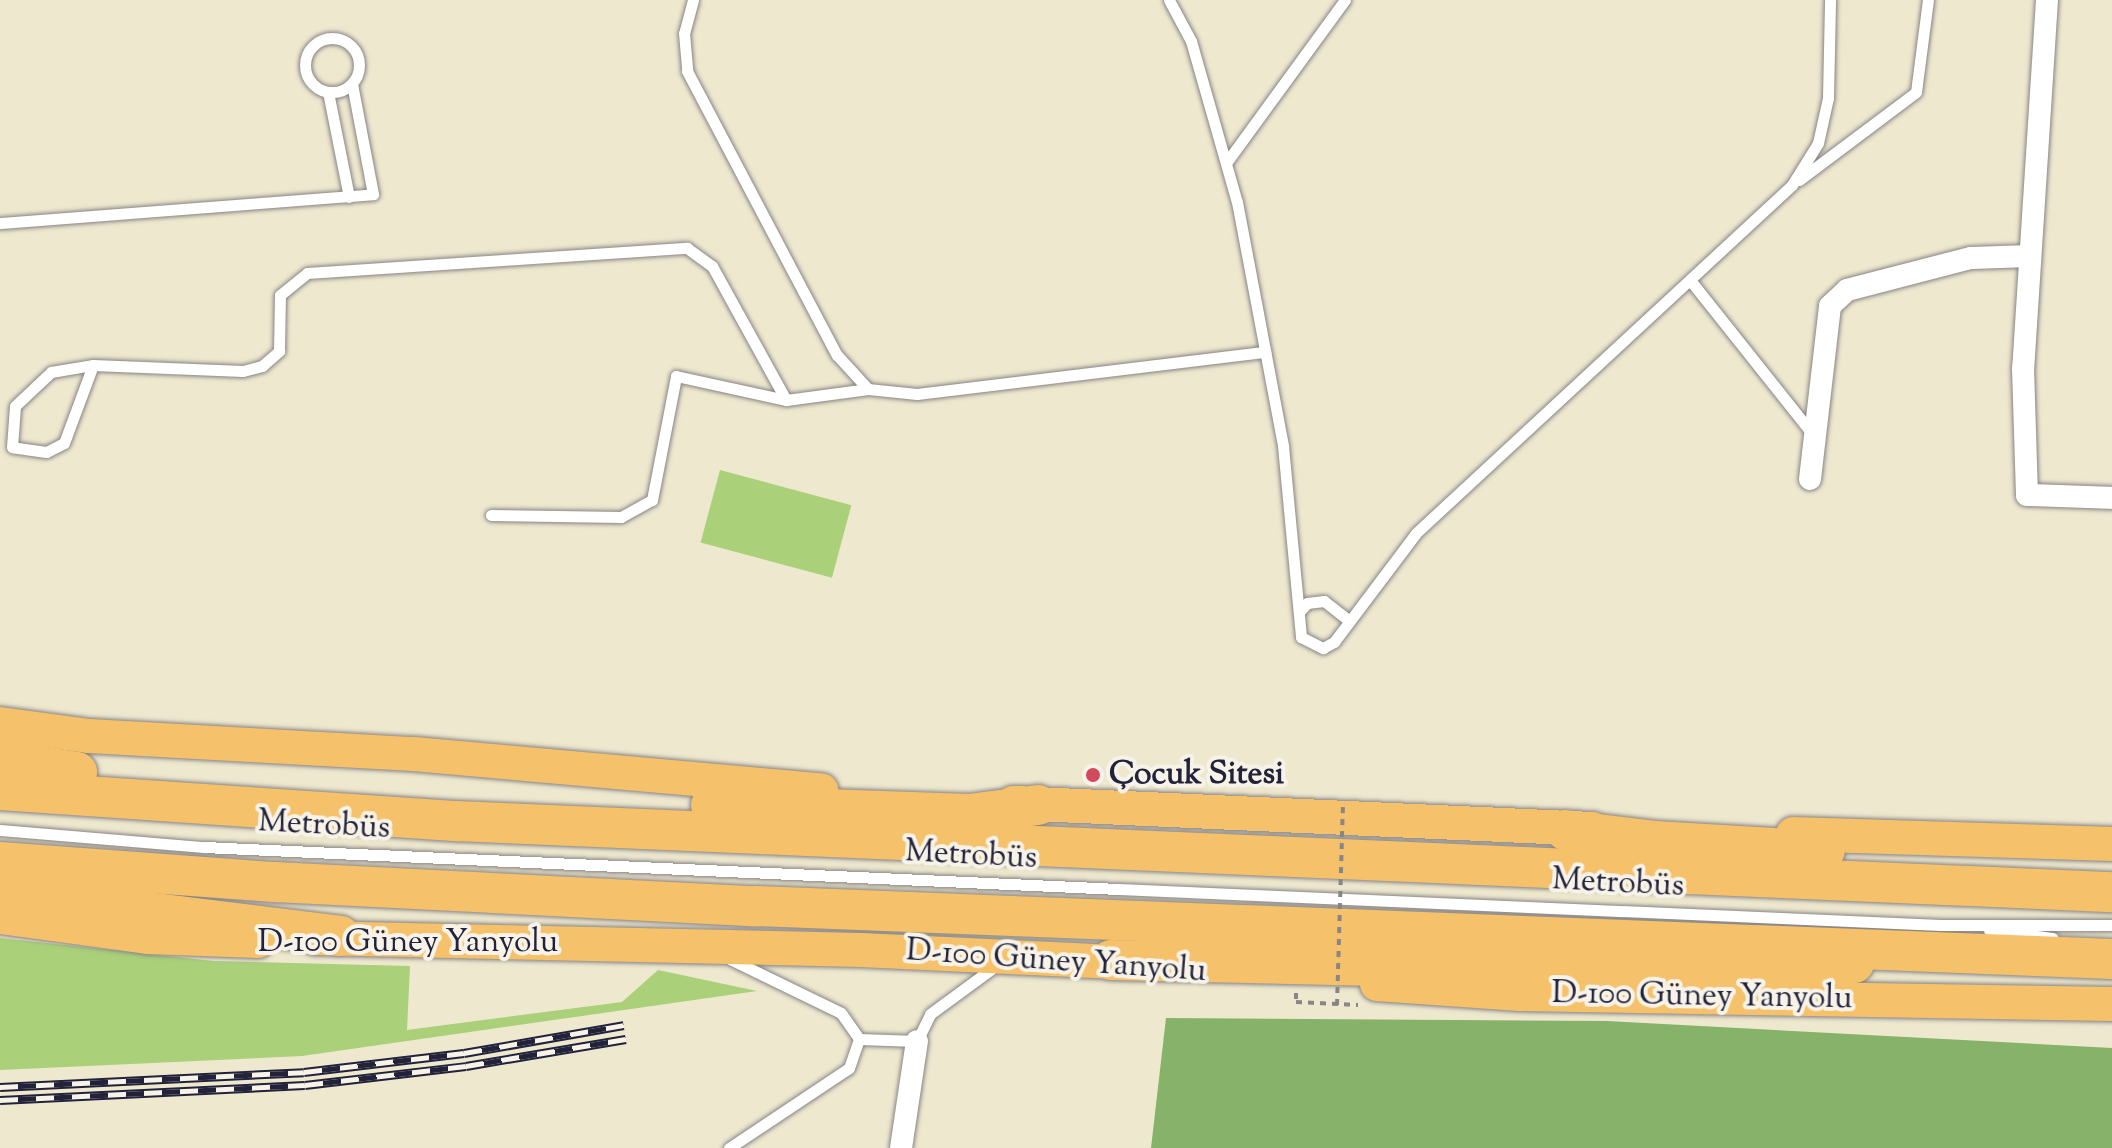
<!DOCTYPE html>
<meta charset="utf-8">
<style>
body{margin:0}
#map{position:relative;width:2112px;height:1148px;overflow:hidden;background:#eee8cf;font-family:"Sorts Mill Goudy",serif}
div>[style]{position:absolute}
.green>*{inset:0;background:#aad07a;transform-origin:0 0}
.forest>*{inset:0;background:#87b26a}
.path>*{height:4px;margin-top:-2px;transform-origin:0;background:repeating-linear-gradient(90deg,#888585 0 6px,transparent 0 12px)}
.roads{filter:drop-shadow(0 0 2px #888585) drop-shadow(0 0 2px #888585)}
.lane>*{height:11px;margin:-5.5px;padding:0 5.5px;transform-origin:5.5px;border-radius:5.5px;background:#fff}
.lane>.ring{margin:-5.5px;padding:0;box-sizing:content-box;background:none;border:11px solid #fff;border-radius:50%}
.street>*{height:22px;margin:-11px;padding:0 11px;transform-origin:11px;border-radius:11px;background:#fff}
.primary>*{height:34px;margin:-17px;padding:0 17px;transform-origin:17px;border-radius:17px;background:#f6c16b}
.highway>*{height:40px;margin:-20px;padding:0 20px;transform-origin:20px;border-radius:20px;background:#f6c16b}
.rail>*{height:9px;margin-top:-4.5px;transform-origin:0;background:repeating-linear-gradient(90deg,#f7f3e8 0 18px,#22223b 0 36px);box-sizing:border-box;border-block:2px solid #22223b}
.path-bridge>*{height:4px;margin-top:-2px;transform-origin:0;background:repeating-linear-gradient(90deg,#888585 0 6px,transparent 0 12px)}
.dots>*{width:22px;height:22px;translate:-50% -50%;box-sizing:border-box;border:4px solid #f7f3e8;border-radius:50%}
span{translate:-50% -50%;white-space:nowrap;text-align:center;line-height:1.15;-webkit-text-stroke:8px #f7f3e8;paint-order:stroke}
.poi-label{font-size:32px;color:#22223b;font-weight:700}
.left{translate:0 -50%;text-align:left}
.street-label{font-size:32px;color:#22223b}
</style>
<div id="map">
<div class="green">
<div style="left:720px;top:470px;width:136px;height:75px;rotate:15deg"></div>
<div style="clip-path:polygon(0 938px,214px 961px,410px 966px,407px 1030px,622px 1002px,658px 970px,757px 991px,302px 1056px,0 1070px)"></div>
</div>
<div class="forest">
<div style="clip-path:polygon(1166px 1018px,1607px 1021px,2112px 1048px,2112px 1148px,1151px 1148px)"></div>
</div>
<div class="path">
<div style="left:1296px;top:993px;width:9px;rotate:90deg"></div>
<div style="left:1296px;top:1002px;width:62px;rotate:2.8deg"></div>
</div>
<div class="roads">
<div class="lane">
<div style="left:693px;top:0;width:34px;rotate:105deg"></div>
<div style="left:684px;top:33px;width:38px;rotate:85deg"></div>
<div style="left:687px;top:71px;width:321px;rotate:62.2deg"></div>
<div style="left:837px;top:355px;width:46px;rotate:47.6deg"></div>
<div style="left:868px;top:389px;width:49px;rotate:5.8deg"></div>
<div style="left:917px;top:394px;width:351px;rotate:-6.9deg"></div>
<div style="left:1169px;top:0;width:47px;rotate:61.8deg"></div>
<div style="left:1191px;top:41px;width:167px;rotate:74.1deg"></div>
<div style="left:1237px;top:202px;width:248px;rotate:79.3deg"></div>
<div style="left:1283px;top:446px;width:192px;rotate:84.6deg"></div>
<div style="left:1301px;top:637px;width:25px;rotate:27deg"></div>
<div style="left:1323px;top:648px;width:13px;rotate:-29deg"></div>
<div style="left:1334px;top:642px;width:136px;rotate:-53deg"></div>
<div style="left:1416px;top:533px;width:512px;rotate:-42.79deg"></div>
<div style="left:1792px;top:185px;width:49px;rotate:-58.2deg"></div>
<div style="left:1818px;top:143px;width:46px;rotate:-77.5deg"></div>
<div style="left:1828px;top:98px;width:98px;rotate:-88.8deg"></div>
<div class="ring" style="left:305px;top:38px;width:43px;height:43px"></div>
<div style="left:328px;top:92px;width:107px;rotate:78.7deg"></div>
<div style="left:1226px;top:163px;width:202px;rotate:-53.9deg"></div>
<div style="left:1799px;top:180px;width:146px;rotate:-36.9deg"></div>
<div style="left:1916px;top:92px;width:93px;rotate:-82.6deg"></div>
<div style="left:0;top:223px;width:374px;rotate:-4.4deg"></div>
<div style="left:373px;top:194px;width:112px;rotate:-100.8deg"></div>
<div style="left:1690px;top:280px;width:199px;rotate:51.5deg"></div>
<div style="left:93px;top:365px;width:83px;rotate:110.4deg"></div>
<div style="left:64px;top:443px;width:20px;rotate:153deg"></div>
<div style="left:46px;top:452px;width:34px;rotate:-172deg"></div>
<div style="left:12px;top:447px;width:41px;rotate:-85.8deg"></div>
<div style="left:15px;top:406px;width:50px;rotate:-43.4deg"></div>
<div style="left:51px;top:372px;width:43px;rotate:-9.5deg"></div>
<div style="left:93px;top:365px;width:150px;rotate:2.3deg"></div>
<div style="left:243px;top:371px;width:20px;rotate:-15deg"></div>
<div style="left:262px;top:366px;width:23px;rotate:-41deg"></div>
<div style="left:279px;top:351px;width:56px;rotate:-89deg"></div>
<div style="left:280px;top:295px;width:35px;rotate:-39deg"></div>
<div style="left:307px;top:273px;width:381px;rotate:-3.8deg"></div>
<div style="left:687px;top:248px;width:31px;rotate:36deg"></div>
<div style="left:712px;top:266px;width:153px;rotate:61.1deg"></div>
<div style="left:491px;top:515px;width:130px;rotate:0.9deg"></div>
<div style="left:621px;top:517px;width:35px;rotate:-29deg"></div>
<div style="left:652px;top:500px;width:126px;rotate:-79deg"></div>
<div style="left:676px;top:376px;width:113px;rotate:12.3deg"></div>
<div style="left:786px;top:400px;width:83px;rotate:-7.6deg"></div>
<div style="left:1299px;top:612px;width:12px;rotate:-48deg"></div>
<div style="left:1307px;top:603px;width:17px;rotate:-7deg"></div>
<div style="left:1324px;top:601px;width:29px;rotate:38deg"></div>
<div style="left:0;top:830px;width:205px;rotate:4.8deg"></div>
<div style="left:204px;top:847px;width:916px;rotate:2.63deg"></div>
<div style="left:1119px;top:889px;width:822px;rotate:2.51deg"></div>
<div style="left:1940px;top:925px;width:172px"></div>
<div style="left:1989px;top:930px;width:64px;rotate:7.2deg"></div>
<div style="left:730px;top:959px;width:123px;rotate:25.9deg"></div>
<div style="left:841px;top:1013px;width:32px;rotate:55deg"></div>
<div style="left:859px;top:1039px;width:58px;rotate:2deg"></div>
<div style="left:917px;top:1041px;width:30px;rotate:-64deg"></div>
<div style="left:930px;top:1014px;width:79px;rotate:-36.3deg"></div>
<div style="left:729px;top:1148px;width:144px;rotate:-33.7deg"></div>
<div style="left:849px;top:1068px;width:31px;rotate:-71deg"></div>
</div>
<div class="street">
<div style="left:2047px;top:0;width:369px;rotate:93.7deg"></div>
<div style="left:2023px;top:368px;width:127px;rotate:88.2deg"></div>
<div style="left:2027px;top:495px;width:85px;rotate:2deg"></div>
<div style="left:1810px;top:479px;width:174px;rotate:-83.4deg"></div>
<div style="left:1830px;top:306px;width:23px;rotate:-43deg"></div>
<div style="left:1847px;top:290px;width:128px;rotate:-14.5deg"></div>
<div style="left:1971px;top:258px;width:59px;rotate:-1.9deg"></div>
<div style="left:901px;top:1148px;width:108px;rotate:-81.5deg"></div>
</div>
<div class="primary">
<div style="left:0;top:724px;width:90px;rotate:7.7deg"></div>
<div style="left:89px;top:736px;width:325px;rotate:3.2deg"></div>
<div style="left:414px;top:754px;width:409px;rotate:5.1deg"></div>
<div style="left:1013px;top:803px;width:580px;rotate:2.57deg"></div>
<div style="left:1793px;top:834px;width:319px;rotate:1.8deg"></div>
<div style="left:0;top:917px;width:149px;rotate:7.7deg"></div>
<div style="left:148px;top:937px;width:110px;rotate:2.1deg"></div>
<div style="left:315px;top:938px;width:546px;rotate:1.26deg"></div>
<div style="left:861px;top:950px;width:276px;rotate:2.7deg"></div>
<div style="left:1377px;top:984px;width:143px;rotate:4deg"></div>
<div style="left:1520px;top:994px;width:592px;rotate:0.97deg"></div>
</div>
<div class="highway">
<div style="left:0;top:760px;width:78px;rotate:8.9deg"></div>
<div style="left:0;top:790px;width:457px;rotate:3.9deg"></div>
<div style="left:456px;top:821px;width:1658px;rotate:2.46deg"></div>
<div style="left:711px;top:805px;width:258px;rotate:2deg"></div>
<div style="left:969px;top:814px;width:70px;rotate:-7.4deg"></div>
<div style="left:1565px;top:830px;width:90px;rotate:7deg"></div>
<div style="left:1654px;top:841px;width:171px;rotate:3.3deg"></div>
<div style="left:0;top:862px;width:276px;rotate:4.2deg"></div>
<div style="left:275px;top:882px;width:483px;rotate:2.9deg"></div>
<div style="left:757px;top:906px;width:1356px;rotate:2.24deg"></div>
<div style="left:0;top:894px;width:343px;rotate:7deg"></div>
<div style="left:1111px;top:960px;width:660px;rotate:1.3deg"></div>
<div style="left:1771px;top:975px;width:84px;rotate:-8.2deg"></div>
</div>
</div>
<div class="rail">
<div style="left:0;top:1087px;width:304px;rotate:-2.8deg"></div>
<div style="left:304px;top:1072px;width:161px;rotate:-6.8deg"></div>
<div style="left:464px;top:1053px;width:162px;rotate:-9.9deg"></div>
<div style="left:0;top:1100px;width:305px;rotate:-2.8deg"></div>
<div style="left:305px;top:1085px;width:162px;rotate:-6.7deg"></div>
<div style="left:466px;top:1066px;width:162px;rotate:-9.6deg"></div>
</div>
<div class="path-bridge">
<div style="left:1337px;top:1005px;width:203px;rotate:-88.3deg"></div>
</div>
<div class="dots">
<div style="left:1093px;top:775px;background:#d1495b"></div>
</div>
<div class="poi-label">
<span class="left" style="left:1109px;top:775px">Çocuk Sitesi</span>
</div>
<div class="street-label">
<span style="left:324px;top:826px;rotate:3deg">Metrobüs</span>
<span style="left:971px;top:856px;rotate:3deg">Metrobüs</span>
<span style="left:1618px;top:884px;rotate:3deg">Metrobüs</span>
<span style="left:408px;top:943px">D-100 Güney Yanyolu</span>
<span style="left:1056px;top:962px;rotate:4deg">D-100 Güney Yanyolu</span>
<span style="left:1702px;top:997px;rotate:1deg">D-100 Güney Yanyolu</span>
</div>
</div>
